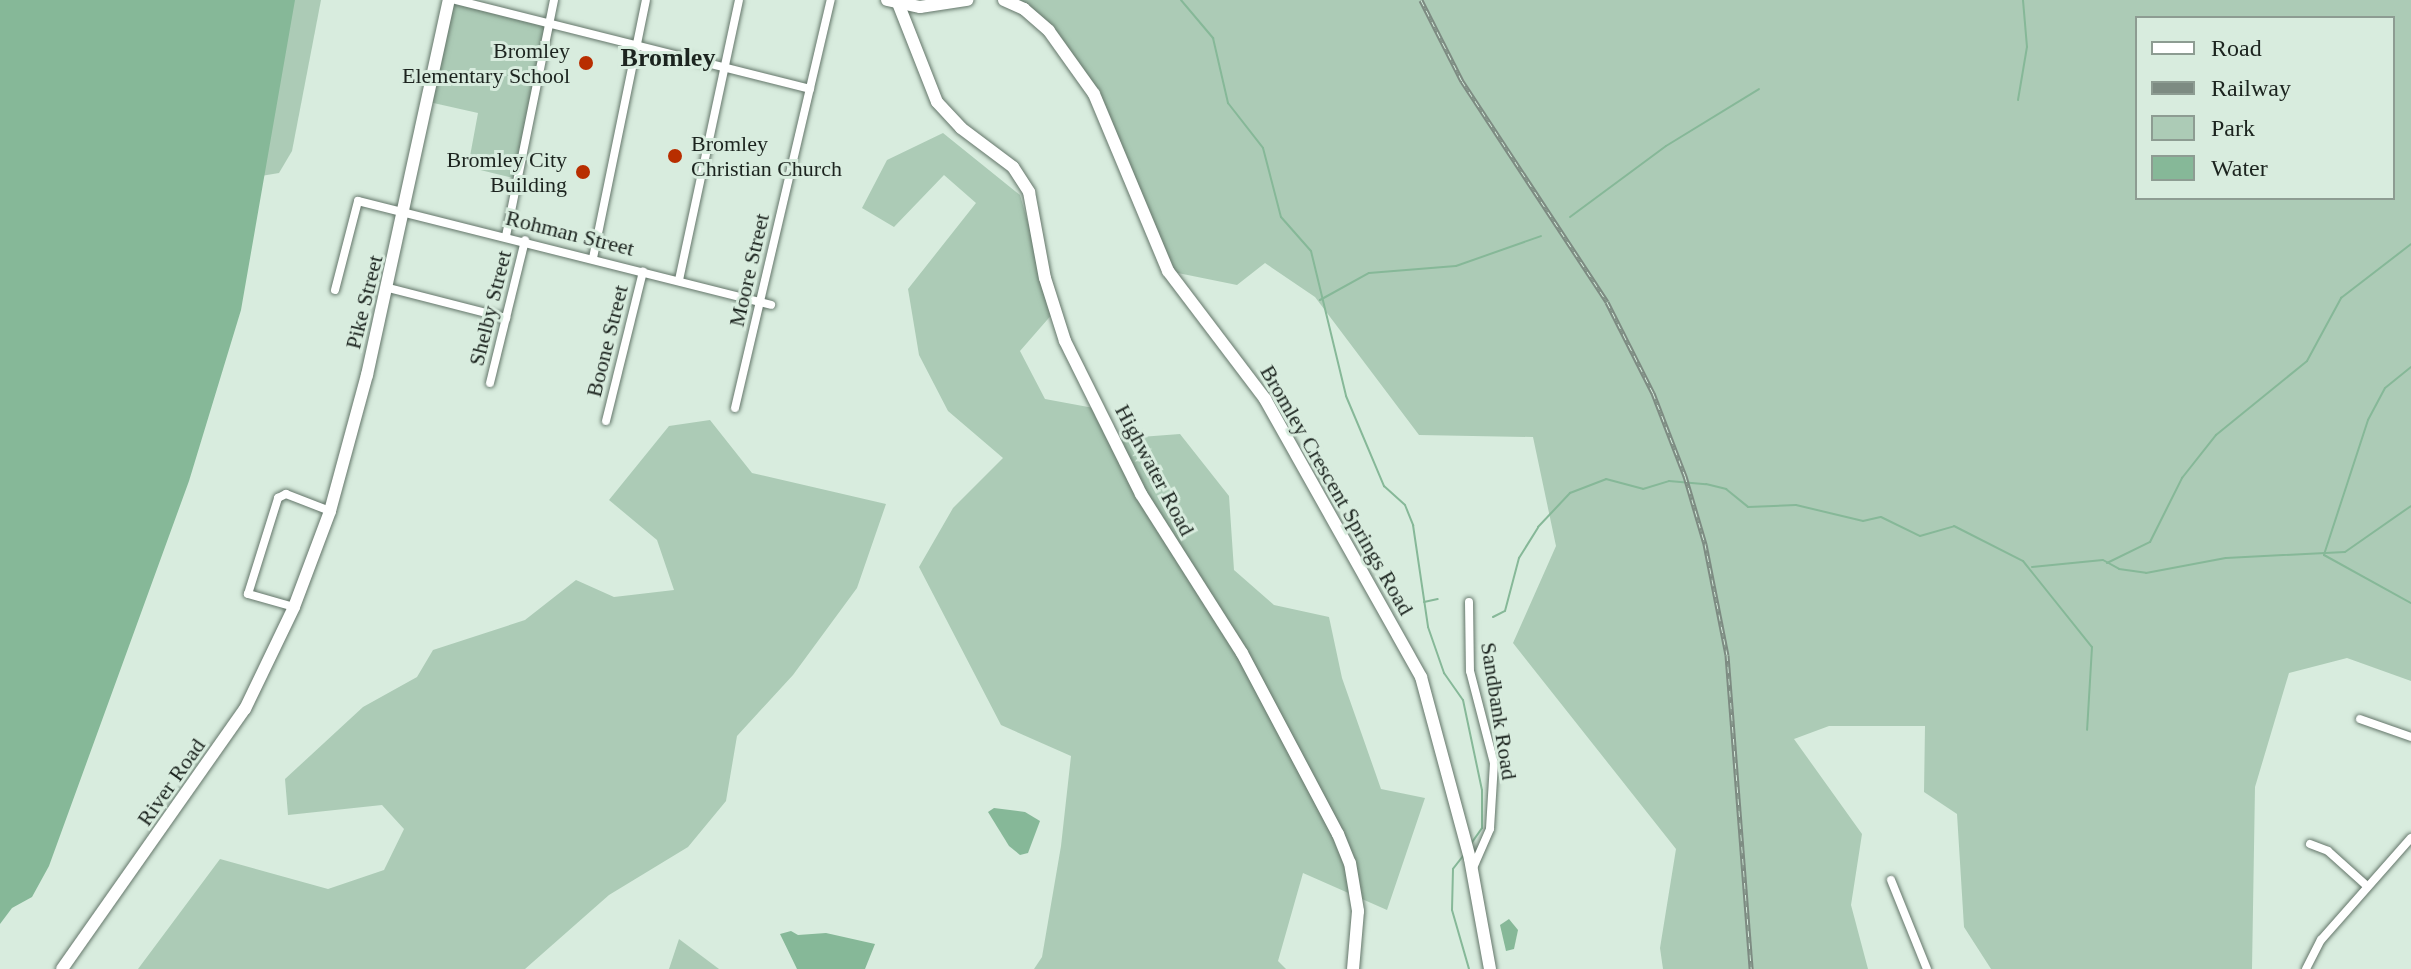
<!DOCTYPE html>
<style>
body{margin:0}
#map{position:relative;width:2411px;height:969px;overflow:hidden;background:#d8ecde;font-family:Georgia,serif}
div>[style]{position:absolute}
.green>*{inset:0;background:#accbb6}
.water>*{inset:0;background:#86b898}
.stream>*{height:2px;margin:-1px;padding:0 1px;transform-origin:1px;border-radius:1px;background:#86b898}
.roads{filter:drop-shadow(0 0 2px #64766a) drop-shadow(0 0 2px #64766a)}
.street>*{height:8px;margin:-4px;padding:0 4px;transform-origin:4px;border-radius:4px;background:#fff}
.secondary>*{height:12px;margin:-6px;padding:0 6px;transform-origin:6px;border-radius:6px;background:#fff}
.rail>*{height:5px;margin-top:-2.5px;transform-origin:0;background:repeating-linear-gradient(90deg,#d8ecde 0 6px,#7d8b82 0 12px);box-sizing:border-box;border-block:2px solid #7d8b82}
.dots>*{width:22px;height:22px;translate:-50% -50%;box-sizing:border-box;border:4px solid #d8ecde;border-radius:50%}
span{translate:-50% -50%;white-space:nowrap;text-align:center;line-height:1.15;-webkit-text-stroke:6px #d8ecde;paint-order:stroke}
.poi-label{font-size:22px;color:#1c241f}
.right{translate:-100% -50%;text-align:right}
.left{translate:0 -50%;text-align:left}
.street-label{font-size:22px;color:#1c241f}
.quarter-label{font-size:26px;color:#1c241f;font-weight:700}
.legend{position:absolute;left:2135px;top:16px;width:260px;height:184px;box-sizing:border-box;background:#d8ecde;border:2px solid #8d9c92;margin:0;padding:10px 14px;list-style:none;font-size:24px;color:#1c241f}
.legend li{display:flex;align-items:center;gap:16px;height:40px}
.legend b{width:40px;border:2px solid #8d9c92}
</style>
<div id="map">
<div class="green">
<div style="clip-path:polygon(274px 0,321px 0,292px 151px,279px 173px,255px 177px)"></div>
<div style="clip-path:polygon(449px 0,548px 24px,517px 179px,468px 167px,478px 113px,429px 102px)"></div>
<div style="clip-path:polygon(evenodd,1000px 0,2411px 0,2411px 681px,2347px 658px,2289px 673px,2255px 787px,2252px 969px,1991px 969px,1964px 927px,1957px 814px,1924px 792px,1925px 726px,1829px 726px,1794px 739px,1862px 834px,1851px 905px,1868px 969px,1663px 969px,1660px 948px,1676px 849px,1513px 643px,1556px 546px,1533px 437px,1419px 435px,1315px 297px,1265px 263px,1237px 285px,1168px 271px,1100px 104px,1049px 31px,1000px 0,2137px 18px,2393px 18px,2393px 198px,2137px 198px,2137px 18px)"></div>
<div style="clip-path:polygon(943px 133px,1020px 195px,1054px 312px,1020px 351px,1045px 399px,1099px 409px,1114px 439px,1180px 434px,1229px 496px,1234px 570px,1274px 605px,1329px 617px,1342px 678px,1381px 789px,1425px 798px,1387px 910px,1303px 873px,1278px 961px,1286px 969px,1034px 969px,1042px 957px,1061px 846px,1071px 756px,1001px 725px,919px 567px,953px 508px,1003px 458px,948px 411px,919px 355px,908px 289px,976px 203px,944px 175px,894px 227px,862px 208px,887px 160px)"></div>
<div style="clip-path:polygon(710px 420px,752px 473px,886px 504px,857px 588px,793px 675px,737px 736px,726px 801px,688px 847px,609px 895px,525px 969px,138px 969px,220px 859px,328px 889px,384px 870px,404px 829px,382px 805px,288px 815px,285px 779px,363px 707px,417px 677px,433px 650px,525px 620px,576px 580px,614px 597px,674px 590px,657px 540px,609px 500px,669px 426px)"></div>
<div style="clip-path:polygon(679px 939px,719px 969px,669px 969px)"></div>
</div>
<div class="water">
<div style="clip-path:polygon(0 0,295px 0,241px 310px,189px 481px,49px 866px,32px 897px,12px 908px,0 924px)"></div>
<div style="clip-path:polygon(994px 808px,1025px 812px,1040px 821px,1028px 853px,1020px 855px,1009px 846px,988px 812px)"></div>
<div style="clip-path:polygon(1509px 919px,1518px 930px,1514px 949px,1506px 951px,1500px 925px)"></div>
<div style="clip-path:polygon(791px 931px,798px 935px,826px 933px,875px 944px,865px 969px,797px 969px,780px 934px)"></div>
</div>
<div class="stream">
<div style="left:1181px;top:0;width:50px;rotate:49.9deg"></div>
<div style="left:1213px;top:38px;width:67px;rotate:77deg"></div>
<div style="left:1228px;top:103px;width:57px;rotate:52.1deg"></div>
<div style="left:1263px;top:148px;width:71px;rotate:75.4deg"></div>
<div style="left:1281px;top:217px;width:45px;rotate:48.6deg"></div>
<div style="left:1311px;top:251px;width:149px;rotate:76.4deg"></div>
<div style="left:1346px;top:396px;width:98px;rotate:67.1deg"></div>
<div style="left:1384px;top:486px;width:28px;rotate:42deg"></div>
<div style="left:1405px;top:505px;width:22px;rotate:68deg"></div>
<div style="left:1413px;top:525px;width:103px;rotate:81.6deg"></div>
<div style="left:1428px;top:627px;width:49px;rotate:70.8deg"></div>
<div style="left:1444px;top:673px;width:33px;rotate:55deg"></div>
<div style="left:1463px;top:700px;width:92px;rotate:78.1deg"></div>
<div style="left:1482px;top:790px;width:38px;rotate:90deg"></div>
<div style="left:1482px;top:828px;width:19px;rotate:125deg"></div>
<div style="left:2018px;top:100px;width:54px;rotate:-80.4deg"></div>
<div style="left:2027px;top:47px;width:47px;rotate:-94.9deg"></div>
<div style="left:1570px;top:217px;width:119px;rotate:-36.5deg"></div>
<div style="left:1666px;top:146px;width:109px;rotate:-31.5deg"></div>
<div style="left:1320px;top:300px;width:56px;rotate:-28.9deg"></div>
<div style="left:1369px;top:273px;width:87px;rotate:-4.6deg"></div>
<div style="left:1456px;top:266px;width:90px;rotate:-19.4deg"></div>
<div style="left:2411px;top:367px;width:33px;rotate:141deg"></div>
<div style="left:2385px;top:388px;width:36px;rotate:118deg"></div>
<div style="left:2368px;top:420px;width:142px;rotate:108.1deg"></div>
<div style="left:2324px;top:555px;width:99px;rotate:28.9deg"></div>
<div style="left:2107px;top:563px;width:48px;rotate:-26deg"></div>
<div style="left:2150px;top:542px;width:72px;rotate:-63.4deg"></div>
<div style="left:2182px;top:478px;width:55px;rotate:-51.7deg"></div>
<div style="left:2216px;top:435px;width:117px;rotate:-39.1deg"></div>
<div style="left:2307px;top:361px;width:72px;rotate:-61.6deg"></div>
<div style="left:2341px;top:298px;width:88px;rotate:-37.6deg"></div>
<div style="left:2032px;top:567px;width:71px;rotate:-5.6deg"></div>
<div style="left:2103px;top:560px;width:18px;rotate:29deg"></div>
<div style="left:2119px;top:569px;width:27px;rotate:8deg"></div>
<div style="left:2146px;top:573px;width:81px;rotate:-10.6deg"></div>
<div style="left:2226px;top:558px;width:119px;rotate:-2.9deg"></div>
<div style="left:2345px;top:552px;width:80px;rotate:-34.9deg"></div>
<div style="left:1424px;top:602px;width:14px;rotate:-12deg"></div>
<div style="left:1493px;top:617px;width:13px;rotate:-27deg"></div>
<div style="left:1505px;top:611px;width:55px;rotate:-75.2deg"></div>
<div style="left:1519px;top:558px;width:36px;rotate:-58deg"></div>
<div style="left:1538px;top:527px;width:47px;rotate:-46.7deg"></div>
<div style="left:1570px;top:493px;width:39px;rotate:-21deg"></div>
<div style="left:1606px;top:479px;width:38px;rotate:15deg"></div>
<div style="left:1643px;top:489px;width:27px;rotate:-17deg"></div>
<div style="left:1669px;top:481px;width:37px;rotate:5deg"></div>
<div style="left:1706px;top:484px;width:21px;rotate:14deg"></div>
<div style="left:1726px;top:489px;width:28px;rotate:39deg"></div>
<div style="left:1748px;top:507px;width:48px;rotate:-2.4deg"></div>
<div style="left:1796px;top:505px;width:69px;rotate:13.4deg"></div>
<div style="left:1863px;top:521px;width:18px;rotate:-13deg"></div>
<div style="left:1881px;top:517px;width:43px;rotate:26deg"></div>
<div style="left:1920px;top:536px;width:35px;rotate:-16deg"></div>
<div style="left:1954px;top:526px;width:77px;rotate:26.9deg"></div>
<div style="left:2023px;top:561px;width:110px;rotate:51.3deg"></div>
<div style="left:2092px;top:647px;width:83px;rotate:93.4deg"></div>
<div style="left:1463px;top:856px;width:16px;rotate:128deg"></div>
<div style="left:1453px;top:869px;width:41px;rotate:91.4deg"></div>
<div style="left:1452px;top:910px;width:61px;rotate:73.9deg"></div>
</div>
<div class="roads">
<div class="street">
<div style="left:456px;top:0;width:365px;rotate:14.1deg"></div>
<div style="left:506px;top:236px;width:241px;rotate:-78.5deg"></div>
<div style="left:593px;top:258px;width:263px;rotate:-78.4deg"></div>
<div style="left:679px;top:280px;width:286px;rotate:-77.9deg"></div>
<div style="left:389px;top:288px;width:121px;rotate:14.4deg"></div>
<div style="left:335px;top:290px;width:92px;rotate:-75.5deg"></div>
<div style="left:358px;top:201px;width:426px;rotate:14.1deg"></div>
<div style="left:490px;top:383px;width:147px;rotate:-76.2deg"></div>
<div style="left:735px;top:408px;width:419px;rotate:-76.8deg"></div>
<div style="left:606px;top:421px;width:154px;rotate:-76.1deg"></div>
<div style="left:1469px;top:602px;width:69px;rotate:89.2deg"></div>
<div style="left:1470px;top:671px;width:95px;rotate:75.4deg"></div>
<div style="left:1494px;top:763px;width:66px;rotate:93.5deg"></div>
<div style="left:1490px;top:829px;width:43px;rotate:113.6deg"></div>
<div style="left:294px;top:607px;width:48px;rotate:-164.2deg"></div>
<div style="left:248px;top:594px;width:101px;rotate:-72.6deg"></div>
<div style="left:278px;top:498px;width:9px;rotate:-27deg"></div>
<div style="left:286px;top:494px;width:47px;rotate:21.1deg"></div>
<div style="left:2360px;top:719px;width:54px;rotate:19.4deg"></div>
<div style="left:2310px;top:844px;width:19px;rotate:21deg"></div>
<div style="left:2328px;top:851px;width:52px;rotate:41.9deg"></div>
<div style="left:1891px;top:880px;width:96px;rotate:68deg"></div>
<div style="left:2306px;top:969px;width:33px;rotate:-63deg"></div>
<div style="left:2321px;top:940px;width:136px;rotate:-48.6deg"></div>
</div>
<div class="secondary">
<div style="left:887px;top:0;width:34px;rotate:12deg"></div>
<div style="left:920px;top:7px;width:48px;rotate:-8.5deg"></div>
<div style="left:1004px;top:0;width:22px;rotate:24deg"></div>
<div style="left:1024px;top:9px;width:33px;rotate:41deg"></div>
<div style="left:1049px;top:31px;width:77px;rotate:54.5deg"></div>
<div style="left:1094px;top:94px;width:192px;rotate:67.3deg"></div>
<div style="left:1168px;top:271px;width:161px;rotate:52.8deg"></div>
<div style="left:1265px;top:399px;width:319px;rotate:60.7deg"></div>
<div style="left:1421px;top:677px;width:188px;rotate:74.9deg"></div>
<div style="left:1470px;top:859px;width:112px;rotate:79.7deg"></div>
<div style="left:898px;top:3px;width:106px;rotate:68.5deg"></div>
<div style="left:937px;top:102px;width:35px;rotate:47deg"></div>
<div style="left:961px;top:128px;width:65px;rotate:36.9deg"></div>
<div style="left:1013px;top:167px;width:30px;rotate:57deg"></div>
<div style="left:1029px;top:192px;width:87px;rotate:79.5deg"></div>
<div style="left:1045px;top:278px;width:66px;rotate:72.4deg"></div>
<div style="left:1065px;top:341px;width:171px;rotate:63.6deg"></div>
<div style="left:1141px;top:494px;width:188px;rotate:57.6deg"></div>
<div style="left:1242px;top:653px;width:205px;rotate:62.1deg"></div>
<div style="left:1338px;top:834px;width:31px;rotate:68deg"></div>
<div style="left:1350px;top:863px;width:49px;rotate:80.5deg"></div>
<div style="left:1358px;top:911px;width:58px;rotate:94.9deg"></div>
<div style="left:62px;top:969px;width:318px;rotate:-54.9deg"></div>
<div style="left:245px;top:709px;width:113px;rotate:-64.3deg"></div>
<div style="left:294px;top:607px;width:103px;rotate:-69.4deg"></div>
<div style="left:330px;top:511px;width:141px;rotate:-74.8deg"></div>
<div style="left:367px;top:375px;width:384px;rotate:-77.7deg"></div>
</div>
</div>
<div class="rail">
<div style="left:1421px;top:0;width:91px;rotate:63.2deg"></div>
<div style="left:1462px;top:81px;width:264px;rotate:56.7deg"></div>
<div style="left:1607px;top:302px;width:102px;rotate:63.2deg"></div>
<div style="left:1653px;top:393px;width:89px;rotate:68.9deg"></div>
<div style="left:1685px;top:476px;width:71px;rotate:73.6deg"></div>
<div style="left:1705px;top:544px;width:113px;rotate:78.8deg"></div>
<div style="left:1727px;top:655px;width:315px;rotate:85.6deg"></div>
</div>
<div class="dots">
<div style="left:586px;top:63px;background:#b82e00"></div>
<div style="left:675px;top:156px;background:#b82e00"></div>
<div style="left:583px;top:172px;background:#b82e00"></div>
</div>
<div class="poi-label">
<span class="right" style="left:570px;top:63px">Bromley<br>Elementary School</span>
<span class="left" style="left:691px;top:156px">Bromley<br>Christian Church</span>
<span class="right" style="left:567px;top:172px">Bromley City<br>Building</span>
</div>
<div class="street-label">
<span style="left:570px;top:233px;rotate:14deg">Rohman Street</span>
<span style="left:749px;top:270px;rotate:-77deg">Moore Street</span>
<span style="left:364px;top:302px;rotate:-76deg">Pike Street</span>
<span style="left:490px;top:308px;rotate:-76deg">Shelby Street</span>
<span style="left:607px;top:341px;rotate:-76deg">Boone Street</span>
<span style="left:1155px;top:470px;rotate:62deg">Highwater Road</span>
<span style="left:1337px;top:490px;rotate:60deg">Bromley Crescent Springs Road</span>
<span style="left:1499px;top:711px;rotate:81deg">Sandbank Road</span>
<span style="left:171px;top:782px;rotate:-55deg">River Road</span>
</div>
<div class="quarter-label">
<span style="left:668px;top:58px">Bromley</span>
</div>
<ul class="legend">
<li><b style="height:10px;background:#fff"></b>Road</li>
<li><b style="height:10px;background:#7d8b82"></b>Railway</li>
<li><b style="height:22px;background:#accbb6"></b>Park</li>
<li><b style="height:22px;background:#86b898"></b>Water</li>
</ul>
</div>
